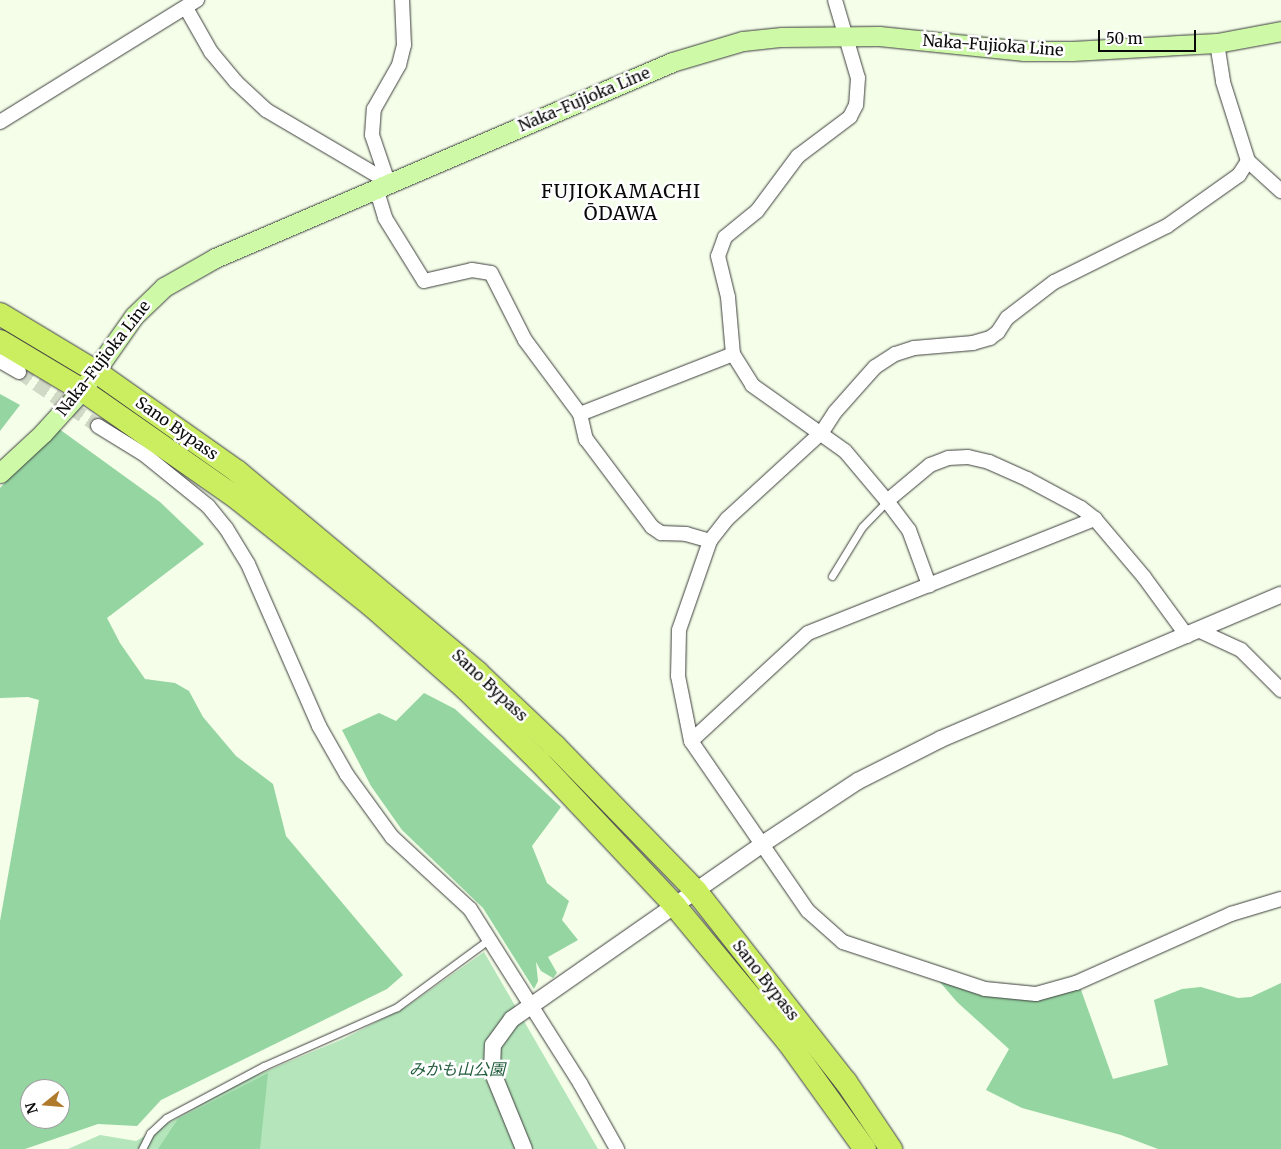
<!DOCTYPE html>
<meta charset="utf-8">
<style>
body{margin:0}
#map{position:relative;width:1281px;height:1149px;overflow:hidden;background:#f4fee8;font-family:Merriweather,"Noto Sans JP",serif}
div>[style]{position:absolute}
.green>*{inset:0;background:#b5e5bb}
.forest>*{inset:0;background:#95d5a1}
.minor-tunnel>*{height:14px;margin-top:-7px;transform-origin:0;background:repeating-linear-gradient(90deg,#d1d9c7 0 14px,transparent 0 21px)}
.roads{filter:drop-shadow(0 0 1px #3d3d3d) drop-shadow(0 0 1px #3d3d3d)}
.service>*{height:7px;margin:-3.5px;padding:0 3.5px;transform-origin:3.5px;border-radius:3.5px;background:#fff}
.minor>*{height:14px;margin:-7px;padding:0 7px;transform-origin:7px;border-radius:7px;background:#fff}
.tertiary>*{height:16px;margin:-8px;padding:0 8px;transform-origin:8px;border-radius:8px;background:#fff}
.secondary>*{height:19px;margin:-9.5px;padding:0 9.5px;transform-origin:9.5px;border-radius:9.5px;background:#cefaa7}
.trunk>*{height:22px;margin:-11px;padding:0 11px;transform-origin:11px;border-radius:11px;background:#cbee60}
span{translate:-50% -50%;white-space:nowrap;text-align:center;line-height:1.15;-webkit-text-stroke:5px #fff;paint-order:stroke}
.street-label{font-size:16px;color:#0a0a0a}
.park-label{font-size:16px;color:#1f5c3a;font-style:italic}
.quarter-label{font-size:19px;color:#0a0a0a;letter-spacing:1px}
.north{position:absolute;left:20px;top:1079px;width:50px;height:50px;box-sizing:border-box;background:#fff;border:1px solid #9d9d9d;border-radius:50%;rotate:253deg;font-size:14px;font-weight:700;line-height:20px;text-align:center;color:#0a0a0a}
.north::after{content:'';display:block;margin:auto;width:18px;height:22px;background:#b07a2c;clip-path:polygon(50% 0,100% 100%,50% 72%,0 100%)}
.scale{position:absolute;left:1098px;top:30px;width:98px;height:22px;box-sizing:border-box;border:2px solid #0a0a0a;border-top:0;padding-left:6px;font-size:15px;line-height:18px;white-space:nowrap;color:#0a0a0a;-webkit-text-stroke:4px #fff;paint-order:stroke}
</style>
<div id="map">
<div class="green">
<div style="clip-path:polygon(484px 952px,598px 1149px,68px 1149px,100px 1135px,136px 1141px,245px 1080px,343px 1039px,406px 1007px)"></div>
</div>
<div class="forest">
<div style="clip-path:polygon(0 394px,20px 405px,0 431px)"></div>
<div style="clip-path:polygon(evenodd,55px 426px,160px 502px,204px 544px,107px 618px,120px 643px,145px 679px,175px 683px,189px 691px,203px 717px,236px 756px,273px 784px,286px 836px,403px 975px,387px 989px,161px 1100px,137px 1126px,98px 1124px,25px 1149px,0 1149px,0 921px,39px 700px,28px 697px,0 698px,0 488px,55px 426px,30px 1089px,60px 1089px,60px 1119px,30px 1119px,30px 1089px)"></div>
<div style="clip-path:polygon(424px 693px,455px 709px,561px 807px,532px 846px,547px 883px,569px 901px,562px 920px,578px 940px,548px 957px,557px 973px,553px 978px,541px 971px,536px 962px,538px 981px,534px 989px,483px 908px,402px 830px,371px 786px,342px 730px,379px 713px,396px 721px)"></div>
<div style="clip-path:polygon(1076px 976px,1113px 1079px,1168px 1065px,1154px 1000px,1182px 989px,1201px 987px,1238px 998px,1251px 997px,1281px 983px,1281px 1149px,1158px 1149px,1121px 1135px,1022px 1108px,986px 1090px,1009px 1049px,957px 1002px,939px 981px,977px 993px,1010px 994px)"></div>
<div style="clip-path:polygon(268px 1073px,260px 1149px,158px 1149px,178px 1119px)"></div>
</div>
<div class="minor-tunnel">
<div style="left:19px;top:372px;width:96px;rotate:34.4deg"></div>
</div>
<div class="roads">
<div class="service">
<div style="left:832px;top:576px;width:57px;rotate:-58.5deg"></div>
<div style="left:862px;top:527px;width:36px;rotate:-46deg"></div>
<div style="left:142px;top:1149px;width:18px;rotate:-63deg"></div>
<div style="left:150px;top:1133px;width:22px;rotate:-43deg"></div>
<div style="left:166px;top:1118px;width:111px;rotate:-28deg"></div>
<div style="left:264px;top:1066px;width:145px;rotate:-23.9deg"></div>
<div style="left:397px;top:1007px;width:117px;rotate:-36.3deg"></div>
</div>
<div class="minor">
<div style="left:835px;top:0;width:81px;rotate:73.6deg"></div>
<div style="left:858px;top:78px;width:27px;rotate:94deg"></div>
<div style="left:856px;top:105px;width:13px;rotate:117deg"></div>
<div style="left:850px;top:117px;width:65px;rotate:143.1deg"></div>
<div style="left:798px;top:156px;width:69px;rotate:126.7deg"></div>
<div style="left:757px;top:211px;width:41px;rotate:140.9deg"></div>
<div style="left:725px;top:237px;width:20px;rotate:110deg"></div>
<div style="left:718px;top:256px;width:42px;rotate:76.3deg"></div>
<div style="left:728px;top:297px;width:57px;rotate:85deg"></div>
<div style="left:733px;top:354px;width:36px;rotate:58deg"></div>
<div style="left:752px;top:385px;width:114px;rotate:35.4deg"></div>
<div style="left:845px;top:451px;width:65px;rotate:50deg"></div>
<div style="left:887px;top:501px;width:56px;rotate:-39.9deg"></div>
<div style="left:930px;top:465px;width:19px;rotate:-21deg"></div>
<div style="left:948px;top:458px;width:20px;rotate:-3deg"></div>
<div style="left:968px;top:457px;width:22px;rotate:13deg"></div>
<div style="left:989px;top:462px;width:42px;rotate:24.1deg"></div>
<div style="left:1027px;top:479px;width:61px;rotate:28.2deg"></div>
<div style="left:1081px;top:508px;width:18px;rotate:38deg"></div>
<div style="left:1095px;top:519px;width:76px;rotate:49.8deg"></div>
<div style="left:1144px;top:577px;width:73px;rotate:53.9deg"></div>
<div style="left:186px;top:8px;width:51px;rotate:60.4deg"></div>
<div style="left:211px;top:52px;width:39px;rotate:50deg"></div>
<div style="left:236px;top:82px;width:41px;rotate:43deg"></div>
<div style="left:266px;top:110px;width:142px;rotate:30.5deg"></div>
<div style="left:1217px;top:43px;width:39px;rotate:81deg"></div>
<div style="left:1223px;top:82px;width:83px;rotate:72.4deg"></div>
<div style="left:1248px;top:161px;width:45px;rotate:42.3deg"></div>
<div style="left:0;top:122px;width:232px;rotate:-31.8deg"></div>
<div style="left:1248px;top:161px;width:17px;rotate:123deg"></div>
<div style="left:1239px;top:175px;width:88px;rotate:144.7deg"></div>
<div style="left:1167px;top:226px;width:126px;rotate:153.6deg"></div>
<div style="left:1054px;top:282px;width:59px;rotate:142.5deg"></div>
<div style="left:1007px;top:318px;width:17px;rotate:123deg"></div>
<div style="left:998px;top:332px;width:10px;rotate:143deg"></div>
<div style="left:990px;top:338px;width:18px;rotate:164deg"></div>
<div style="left:973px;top:343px;width:59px;rotate:175.2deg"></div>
<div style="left:914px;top:348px;width:20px;rotate:162deg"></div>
<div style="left:895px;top:354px;width:24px;rotate:147deg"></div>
<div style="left:875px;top:367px;width:60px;rotate:131.6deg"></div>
<div style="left:835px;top:412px;width:24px;rotate:123deg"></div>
<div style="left:822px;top:432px;width:129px;rotate:137.5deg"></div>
<div style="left:727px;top:519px;width:28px;rotate:128deg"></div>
<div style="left:710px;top:541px;width:94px;rotate:109.2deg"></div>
<div style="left:679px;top:630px;width:46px;rotate:91.2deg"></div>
<div style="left:678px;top:676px;width:66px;rotate:78.7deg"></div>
<div style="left:691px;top:741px;width:206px;rotate:55.5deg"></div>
<div style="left:808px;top:911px;width:47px;rotate:41.5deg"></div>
<div style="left:843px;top:942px;width:150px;rotate:18.3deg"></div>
<div style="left:985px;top:989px;width:51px;rotate:5.6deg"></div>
<div style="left:1036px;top:994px;width:41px;rotate:-15.4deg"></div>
<div style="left:1076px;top:983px;width:170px;rotate:-24deg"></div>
<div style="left:1231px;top:914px;width:52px;rotate:-16.7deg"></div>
<div style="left:388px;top:182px;width:50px;rotate:-108.8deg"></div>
<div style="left:372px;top:135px;width:26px;rotate:-86deg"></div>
<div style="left:374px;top:109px;width:51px;rotate:-60.4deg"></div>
<div style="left:399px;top:65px;width:21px;rotate:-76deg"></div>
<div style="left:404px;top:45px;width:45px;rotate:-92.5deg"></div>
<div style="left:376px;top:188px;width:31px;rotate:73deg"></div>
<div style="left:385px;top:218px;width:74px;rotate:58.2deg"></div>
<div style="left:424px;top:281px;width:49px;rotate:-12.9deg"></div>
<div style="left:472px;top:270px;width:19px;rotate:9deg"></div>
<div style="left:491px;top:273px;width:75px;rotate:63.1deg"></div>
<div style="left:525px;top:340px;width:92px;rotate:53.4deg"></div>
<div style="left:580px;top:414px;width:26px;rotate:77deg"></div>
<div style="left:586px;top:439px;width:110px;rotate:53.1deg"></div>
<div style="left:652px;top:527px;width:11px;rotate:34deg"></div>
<div style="left:661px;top:533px;width:25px;rotate:2deg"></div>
<div style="left:686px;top:534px;width:25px;rotate:16deg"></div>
<div style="left:0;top:361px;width:22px;rotate:30deg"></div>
<div style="left:580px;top:414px;width:164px;rotate:-21.4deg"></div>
<div style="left:98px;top:426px;width:55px;rotate:31.7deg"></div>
<div style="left:145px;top:455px;width:81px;rotate:39deg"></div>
<div style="left:208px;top:506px;width:28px;rotate:51deg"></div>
<div style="left:226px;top:528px;width:42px;rotate:58.6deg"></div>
<div style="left:248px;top:564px;width:177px;rotate:66.3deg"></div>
<div style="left:319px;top:726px;width:56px;rotate:60.3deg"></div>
<div style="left:347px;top:775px;width:77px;rotate:54deg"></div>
<div style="left:392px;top:837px;width:106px;rotate:42.7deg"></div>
<div style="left:470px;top:909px;width:206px;rotate:57.7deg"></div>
<div style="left:580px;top:1083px;width:76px;rotate:60.7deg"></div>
<div style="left:887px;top:501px;width:36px;rotate:53deg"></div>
<div style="left:909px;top:530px;width:59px;rotate:70deg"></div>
<div style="left:1200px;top:631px;width:45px;rotate:24.9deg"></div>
<div style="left:1241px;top:650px;width:57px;rotate:45deg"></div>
<div style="left:691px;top:741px;width:159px;rotate:-42.7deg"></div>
<div style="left:808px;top:633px;width:309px;rotate:-21.7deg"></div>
</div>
<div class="tertiary">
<div style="left:524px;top:1149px;width:84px;rotate:-112.3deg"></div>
<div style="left:492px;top:1071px;width:26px;rotate:-88deg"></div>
<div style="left:493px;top:1045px;width:32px;rotate:-54deg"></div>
<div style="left:512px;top:1019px;width:307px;rotate:-34.9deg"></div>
<div style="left:764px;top:843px;width:113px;rotate:-33.4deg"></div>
<div style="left:858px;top:781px;width:93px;rotate:-26.8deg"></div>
<div style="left:941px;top:739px;width:369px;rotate:-23deg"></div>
</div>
<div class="secondary">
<div style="left:0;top:473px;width:59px;rotate:-42.9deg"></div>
<div style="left:43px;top:433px;width:58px;rotate:-47.8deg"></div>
<div style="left:82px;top:390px;width:90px;rotate:-54.9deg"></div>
<div style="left:134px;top:316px;width:42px;rotate:-44deg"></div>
<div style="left:164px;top:287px;width:59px;rotate:-29.6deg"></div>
<div style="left:215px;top:258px;width:497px;rotate:-23.2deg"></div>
<div style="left:672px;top:62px;width:74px;rotate:-16.5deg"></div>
<div style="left:743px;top:41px;width:39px;rotate:-6deg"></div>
<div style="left:782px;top:37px;width:97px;rotate:-0.6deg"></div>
<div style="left:879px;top:36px;width:146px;rotate:5.9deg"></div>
<div style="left:1024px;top:51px;width:48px"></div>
<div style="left:1072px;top:51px;width:145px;rotate:-3.2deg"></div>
<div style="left:1217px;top:43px;width:65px;rotate:-10.6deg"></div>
</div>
<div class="trunk">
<div style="left:0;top:314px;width:111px;rotate:31deg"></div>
<div style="left:95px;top:371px;width:175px;rotate:35.2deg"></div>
<div style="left:238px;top:472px;width:312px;rotate:39.9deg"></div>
<div style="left:477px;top:672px;width:108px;rotate:43.5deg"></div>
<div style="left:555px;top:746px;width:202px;rotate:45.8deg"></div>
<div style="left:696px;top:891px;width:243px;rotate:51.9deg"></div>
<div style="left:846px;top:1082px;width:81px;rotate:56.1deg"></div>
<div style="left:0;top:341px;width:96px;rotate:30.9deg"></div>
<div style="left:82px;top:390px;width:190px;rotate:34.9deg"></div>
<div style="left:238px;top:499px;width:171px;rotate:38.6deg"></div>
<div style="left:372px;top:606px;width:125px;rotate:41.4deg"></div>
<div style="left:466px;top:689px;width:103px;rotate:44.6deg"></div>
<div style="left:539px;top:761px;width:199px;rotate:46.8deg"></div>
<div style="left:675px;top:906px;width:177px;rotate:50.3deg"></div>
<div style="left:788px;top:1042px;width:132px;rotate:54.3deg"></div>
</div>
</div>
<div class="street-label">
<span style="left:993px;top:45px;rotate:4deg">Naka-Fujioka Line</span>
<span style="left:584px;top:99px;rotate:-23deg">Naka-Fujioka Line</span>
<span style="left:103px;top:358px;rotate:-52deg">Naka-Fujioka Line</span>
<span style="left:177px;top:428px;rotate:35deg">Sano Bypass</span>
<span style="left:490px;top:685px;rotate:43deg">Sano Bypass</span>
<span style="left:766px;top:980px;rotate:52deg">Sano Bypass</span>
</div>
<div class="park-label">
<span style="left:457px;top:1069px">みかも山公園</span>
</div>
<div class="quarter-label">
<span style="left:621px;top:203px">FUJIOKAMACHI<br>ŌDAWA</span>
</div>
<div class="north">N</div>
<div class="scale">50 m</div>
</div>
